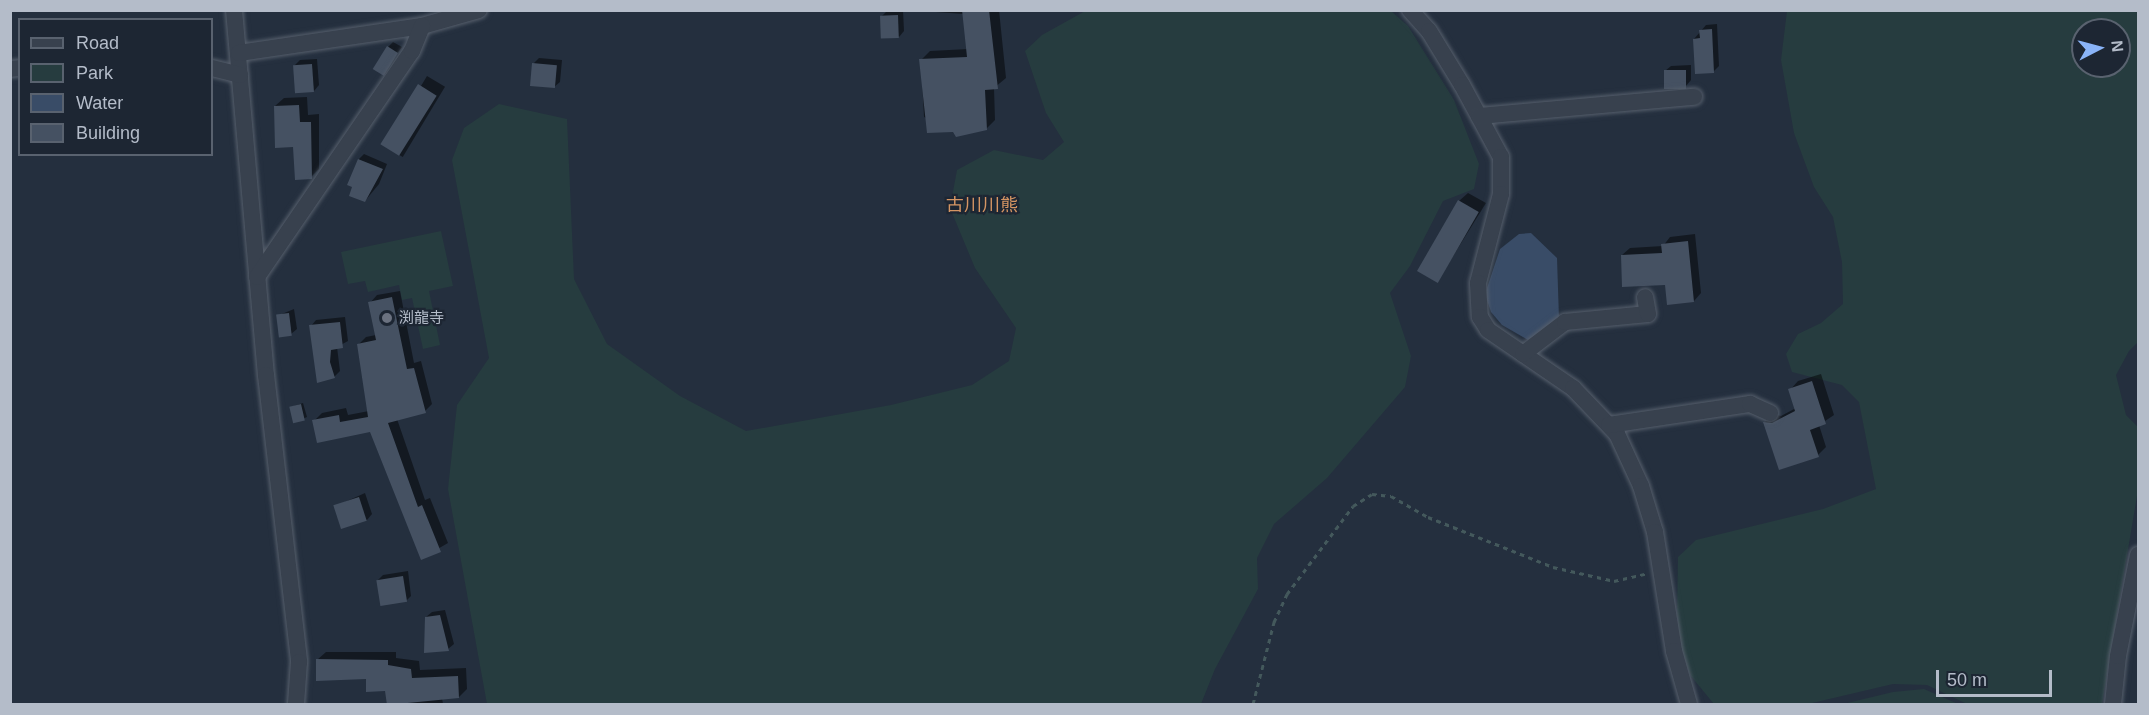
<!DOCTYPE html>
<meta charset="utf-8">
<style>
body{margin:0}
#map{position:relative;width:2149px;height:715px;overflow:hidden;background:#242f3e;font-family:Arial,"Noto Sans JP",sans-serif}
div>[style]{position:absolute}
.green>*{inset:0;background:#263c3f}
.water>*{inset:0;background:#394c67}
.shadow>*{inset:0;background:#0007;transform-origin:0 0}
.building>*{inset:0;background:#455162;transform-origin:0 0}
.path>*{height:3px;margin-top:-1.5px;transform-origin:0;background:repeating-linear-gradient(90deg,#44595c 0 4.5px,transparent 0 9px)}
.roads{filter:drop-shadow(0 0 2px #565f6c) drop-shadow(0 0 2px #565f6c)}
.minor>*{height:16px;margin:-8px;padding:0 8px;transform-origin:8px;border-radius:8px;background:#38414e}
.dots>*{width:16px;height:16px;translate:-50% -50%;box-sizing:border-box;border:3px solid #1d2633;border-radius:50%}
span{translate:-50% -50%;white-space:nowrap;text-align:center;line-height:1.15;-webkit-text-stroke:4.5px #1d2633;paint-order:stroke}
.poi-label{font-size:15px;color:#b4bcc9}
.left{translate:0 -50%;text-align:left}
.quarter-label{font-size:18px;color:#d59563}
.frame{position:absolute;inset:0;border:12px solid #b4bcc9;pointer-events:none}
.legend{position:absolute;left:18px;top:18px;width:195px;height:138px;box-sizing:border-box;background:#1d2633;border:2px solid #59626f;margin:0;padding:8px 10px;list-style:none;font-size:18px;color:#b4bcc9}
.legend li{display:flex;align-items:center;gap:12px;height:30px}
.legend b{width:30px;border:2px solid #59626f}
.north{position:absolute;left:2071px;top:18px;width:60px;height:60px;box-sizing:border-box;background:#1d2633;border:2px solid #59626f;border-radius:50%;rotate:84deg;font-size:16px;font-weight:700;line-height:24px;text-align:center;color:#b4bcc9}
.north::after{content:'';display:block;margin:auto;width:21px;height:27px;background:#8ab4f8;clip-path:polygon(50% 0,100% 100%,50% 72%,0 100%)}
.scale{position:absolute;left:1936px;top:670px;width:116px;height:27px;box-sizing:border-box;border:3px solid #b4bcc9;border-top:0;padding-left:8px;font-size:18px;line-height:21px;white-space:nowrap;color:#b4bcc9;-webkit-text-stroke:4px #1d2633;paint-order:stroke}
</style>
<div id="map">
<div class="green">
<div style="clip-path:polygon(1087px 10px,1391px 11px,1408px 26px,1454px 100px,1479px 164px,1474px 189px,1443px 201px,1410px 266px,1390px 293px,1411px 356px,1405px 387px,1327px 478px,1274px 524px,1257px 558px,1258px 589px,1215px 669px,1201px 704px,487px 704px,448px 489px,457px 405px,489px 358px,452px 160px,464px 128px,499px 104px,567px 119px,574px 279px,607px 344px,680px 396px,746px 431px,891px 405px,972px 385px,1009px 361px,1016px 328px,975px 268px,950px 208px,957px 170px,994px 150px,1043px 160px,1064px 142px,1046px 113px,1025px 51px,1042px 35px)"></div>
<div style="clip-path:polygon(evenodd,1787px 11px,2138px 11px,2138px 342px,2129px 351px,2116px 375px,2126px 415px,2138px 427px,2138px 490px,2102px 704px,1967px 704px,1927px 685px,1893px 684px,1808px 704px,1714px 704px,1690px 675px,1680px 644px,1677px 614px,1678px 557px,1696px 540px,1823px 509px,1876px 489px,1859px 402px,1842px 385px,1792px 372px,1786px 354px,1798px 334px,1821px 323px,1843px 304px,1842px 262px,1833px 217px,1814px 187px,1794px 133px,1781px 60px,1787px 11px,2083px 30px,2119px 30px,2119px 66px,2083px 66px,2083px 30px)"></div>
<div style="clip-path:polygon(441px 231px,453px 286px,429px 291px,440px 345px,423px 349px,412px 298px,402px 300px,399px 285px,368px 292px,365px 281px,348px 284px,341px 252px)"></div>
<div style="clip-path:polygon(1924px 689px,1958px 704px,1843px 704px,1893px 692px)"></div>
</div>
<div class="water">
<div style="clip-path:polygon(1531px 233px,1557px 258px,1559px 319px,1528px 340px,1502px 325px,1491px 312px,1485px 294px,1500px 249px,1519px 234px)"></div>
</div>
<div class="shadow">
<div style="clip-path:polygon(903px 10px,904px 31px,899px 37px,882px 16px,887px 11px)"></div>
<div style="clip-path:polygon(908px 10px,999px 10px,1006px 78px,994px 88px,995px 120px,986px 129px,954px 130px,924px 117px,921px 60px,930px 51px,968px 49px,964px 14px)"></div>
<div style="clip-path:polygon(1717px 24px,1719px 66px,1714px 71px,1694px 39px,1706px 25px)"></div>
<div style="clip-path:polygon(393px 42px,402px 47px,383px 73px,388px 47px)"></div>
<div style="clip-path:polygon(539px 58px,562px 60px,560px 82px,554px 87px,534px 63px)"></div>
<div style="clip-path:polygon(317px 59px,319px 85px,314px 91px,294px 66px,300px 60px)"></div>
<div style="clip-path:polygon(1691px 65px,1691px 80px,1686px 86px,1665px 71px,1671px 66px)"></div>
<div style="left:427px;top:76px;width:21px;height:82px;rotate:31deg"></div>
<div style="clip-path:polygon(307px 97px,308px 115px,319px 114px,319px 169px,311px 177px,275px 106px,284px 98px)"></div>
<div style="clip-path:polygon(364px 154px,387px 164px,379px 184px,365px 201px,354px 186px,359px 159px)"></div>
<div style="clip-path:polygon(1468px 193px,1486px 203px,1437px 282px,1459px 201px)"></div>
<div style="clip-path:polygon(1695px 234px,1701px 293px,1694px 301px,1622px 255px,1630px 248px,1663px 246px,1670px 237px)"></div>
<div style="clip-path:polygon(400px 291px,414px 363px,421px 361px,432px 404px,425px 411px,397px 419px,425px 500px,430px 498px,448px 543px,422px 558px,371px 431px,314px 421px,322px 413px,346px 408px,348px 415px,369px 411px,359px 344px,366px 337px,376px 335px,370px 303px,377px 295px)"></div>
<div style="clip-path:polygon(294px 309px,297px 329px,291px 334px,277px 316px)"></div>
<div style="clip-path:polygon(345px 317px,348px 341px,337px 347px,340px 371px,334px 377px,311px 326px,316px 320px)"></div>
<div style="clip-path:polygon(1821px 374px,1834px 415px,1819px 425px,1826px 447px,1818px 455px,1765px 422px,1773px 414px,1781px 416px,1796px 408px,1790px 390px,1798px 381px)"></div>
<div style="clip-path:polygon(303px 403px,307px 417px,295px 422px,291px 407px)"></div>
<div style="clip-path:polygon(365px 493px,372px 514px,367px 520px,336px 506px)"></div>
<div style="clip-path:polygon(408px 571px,411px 596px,406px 601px,377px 581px,383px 575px)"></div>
<div style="clip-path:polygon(445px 610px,454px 644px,448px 649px,426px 617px,432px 612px)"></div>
<div style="clip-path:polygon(326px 652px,396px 652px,396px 658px,419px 661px,420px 670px,466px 668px,467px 689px,459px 697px,442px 698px,443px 704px,392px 704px,386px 690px,367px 678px,317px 660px)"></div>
</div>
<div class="building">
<div style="clip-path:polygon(962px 10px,989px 10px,998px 89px,985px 90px,987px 130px,956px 137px,953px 132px,927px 133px,919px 59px,967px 57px)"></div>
<div style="left:898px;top:15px;width:23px;height:18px;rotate:88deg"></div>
<div style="clip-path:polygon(1712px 29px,1714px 73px,1695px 74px,1693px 39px,1700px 38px,1699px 30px)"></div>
<div style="left:387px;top:46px;width:13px;height:27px;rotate:32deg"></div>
<div style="left:532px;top:63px;width:25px;height:23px;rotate:5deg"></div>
<div style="left:312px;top:64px;width:28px;height:19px;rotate:86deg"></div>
<div style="left:1664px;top:70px;width:22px;height:19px"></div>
<div style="left:418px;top:84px;width:22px;height:71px;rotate:32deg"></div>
<div style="clip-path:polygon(299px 105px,300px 122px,311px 122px,312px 179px,295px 180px,293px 147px,275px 148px,274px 106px)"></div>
<div style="clip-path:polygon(358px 159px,383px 169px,365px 202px,349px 196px,352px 187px,347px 185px)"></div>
<div style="left:1458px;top:200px;width:24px;height:82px;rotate:30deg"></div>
<div style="clip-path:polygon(1688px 241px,1694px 302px,1667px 305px,1665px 285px,1622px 287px,1621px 255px,1662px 253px,1661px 244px)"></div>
<div style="clip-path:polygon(392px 297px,407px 369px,414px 368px,426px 413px,388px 423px,418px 507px,422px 505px,441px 552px,421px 560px,370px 432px,317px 443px,312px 420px,339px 415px,340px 422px,368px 417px,357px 344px,376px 340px,368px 302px)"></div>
<div style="left:289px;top:313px;width:23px;height:13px;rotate:83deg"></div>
<div style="clip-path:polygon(340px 322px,343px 348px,331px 350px,330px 362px,335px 378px,317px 383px,309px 325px)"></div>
<div style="clip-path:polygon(1812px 381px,1826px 424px,1810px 430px,1819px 457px,1779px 470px,1763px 422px,1772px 423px,1795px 411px,1788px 389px)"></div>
<div style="left:301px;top:404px;width:17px;height:12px;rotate:77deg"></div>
<div style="left:359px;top:497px;width:25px;height:27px;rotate:72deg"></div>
<div style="left:403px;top:576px;width:26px;height:27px;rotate:81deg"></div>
<div style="clip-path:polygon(440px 615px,449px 651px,424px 653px,425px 617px)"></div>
<div style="clip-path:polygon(316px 659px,388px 660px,388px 665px,411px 669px,412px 678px,458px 676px,459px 698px,387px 705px,385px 691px,366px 692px,366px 679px,316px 681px)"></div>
</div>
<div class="path">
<div style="left:1253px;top:704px;width:85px;rotate:-75.6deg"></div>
<div style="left:1274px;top:622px;width:31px;rotate:-65deg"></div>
<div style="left:1287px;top:594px;width:110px;rotate:-53.1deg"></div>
<div style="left:1353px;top:506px;width:22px;rotate:-32deg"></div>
<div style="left:1372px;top:494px;width:19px;rotate:6deg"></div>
<div style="left:1391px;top:496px;width:43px;rotate:29.6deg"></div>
<div style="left:1428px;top:517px;width:135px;rotate:21.8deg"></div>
<div style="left:1553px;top:567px;width:63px;rotate:12.9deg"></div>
<div style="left:1614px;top:581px;width:35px;rotate:-13deg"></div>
</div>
<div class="roads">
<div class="minor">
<div style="left:234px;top:10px;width:366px;rotate:85deg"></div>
<div style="left:266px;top:375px;width:289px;rotate:83.4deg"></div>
<div style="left:299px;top:662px;width:42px;rotate:94.1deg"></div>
<div style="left:1410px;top:10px;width:28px;rotate:48deg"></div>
<div style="left:1429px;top:31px;width:63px;rotate:58.6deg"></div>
<div style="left:1462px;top:85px;width:82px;rotate:61.6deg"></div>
<div style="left:1501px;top:157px;width:37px;rotate:90deg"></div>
<div style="left:1501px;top:194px;width:92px;rotate:104.5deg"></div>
<div style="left:1478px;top:283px;width:34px;rotate:87deg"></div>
<div style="left:1480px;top:317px;width:15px;rotate:58deg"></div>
<div style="left:1488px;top:330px;width:103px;rotate:34.3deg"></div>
<div style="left:1573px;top:388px;width:64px;rotate:46.3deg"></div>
<div style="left:1617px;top:434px;width:57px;rotate:65.2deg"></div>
<div style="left:1641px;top:486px;width:48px;rotate:73.1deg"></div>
<div style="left:1655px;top:532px;width:121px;rotate:80.9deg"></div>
<div style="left:1674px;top:651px;width:55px;rotate:74.2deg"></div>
<div style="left:239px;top:53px;width:185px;rotate:-8.4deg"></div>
<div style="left:422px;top:26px;width:59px;rotate:-15.7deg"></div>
<div style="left:212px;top:68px;width:29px;rotate:14deg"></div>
<div style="left:10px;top:69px;width:10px;rotate:-6deg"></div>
<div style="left:1479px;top:116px;width:216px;rotate:-5.1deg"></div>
<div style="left:257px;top:277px;width:274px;rotate:-55.6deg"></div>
<div style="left:412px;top:51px;width:27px;rotate:-68deg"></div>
<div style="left:1523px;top:354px;width:53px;rotate:-37.3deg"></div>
<div style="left:1565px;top:322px;width:83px;rotate:-5.5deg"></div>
<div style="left:1648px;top:314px;width:17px;rotate:-100deg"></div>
<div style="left:1609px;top:425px;width:143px;rotate:-8.5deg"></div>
<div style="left:1750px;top:404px;width:22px;rotate:24deg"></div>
<div style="left:2113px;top:704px;width:48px;rotate:-84.1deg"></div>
<div style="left:2118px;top:656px;width:103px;rotate:-78.8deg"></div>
</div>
</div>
<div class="dots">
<div style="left:387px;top:318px;background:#6b7280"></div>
</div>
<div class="poi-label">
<span class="left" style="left:399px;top:318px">渕龍寺</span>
</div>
<div class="quarter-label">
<span style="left:982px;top:205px">古川川熊</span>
</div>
<div class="frame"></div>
<ul class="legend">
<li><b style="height:8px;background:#38414e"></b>Road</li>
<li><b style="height:16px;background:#263c3f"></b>Park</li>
<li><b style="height:16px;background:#394c67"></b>Water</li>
<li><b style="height:16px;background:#455162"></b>Building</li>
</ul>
<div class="north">N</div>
<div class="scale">50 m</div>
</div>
